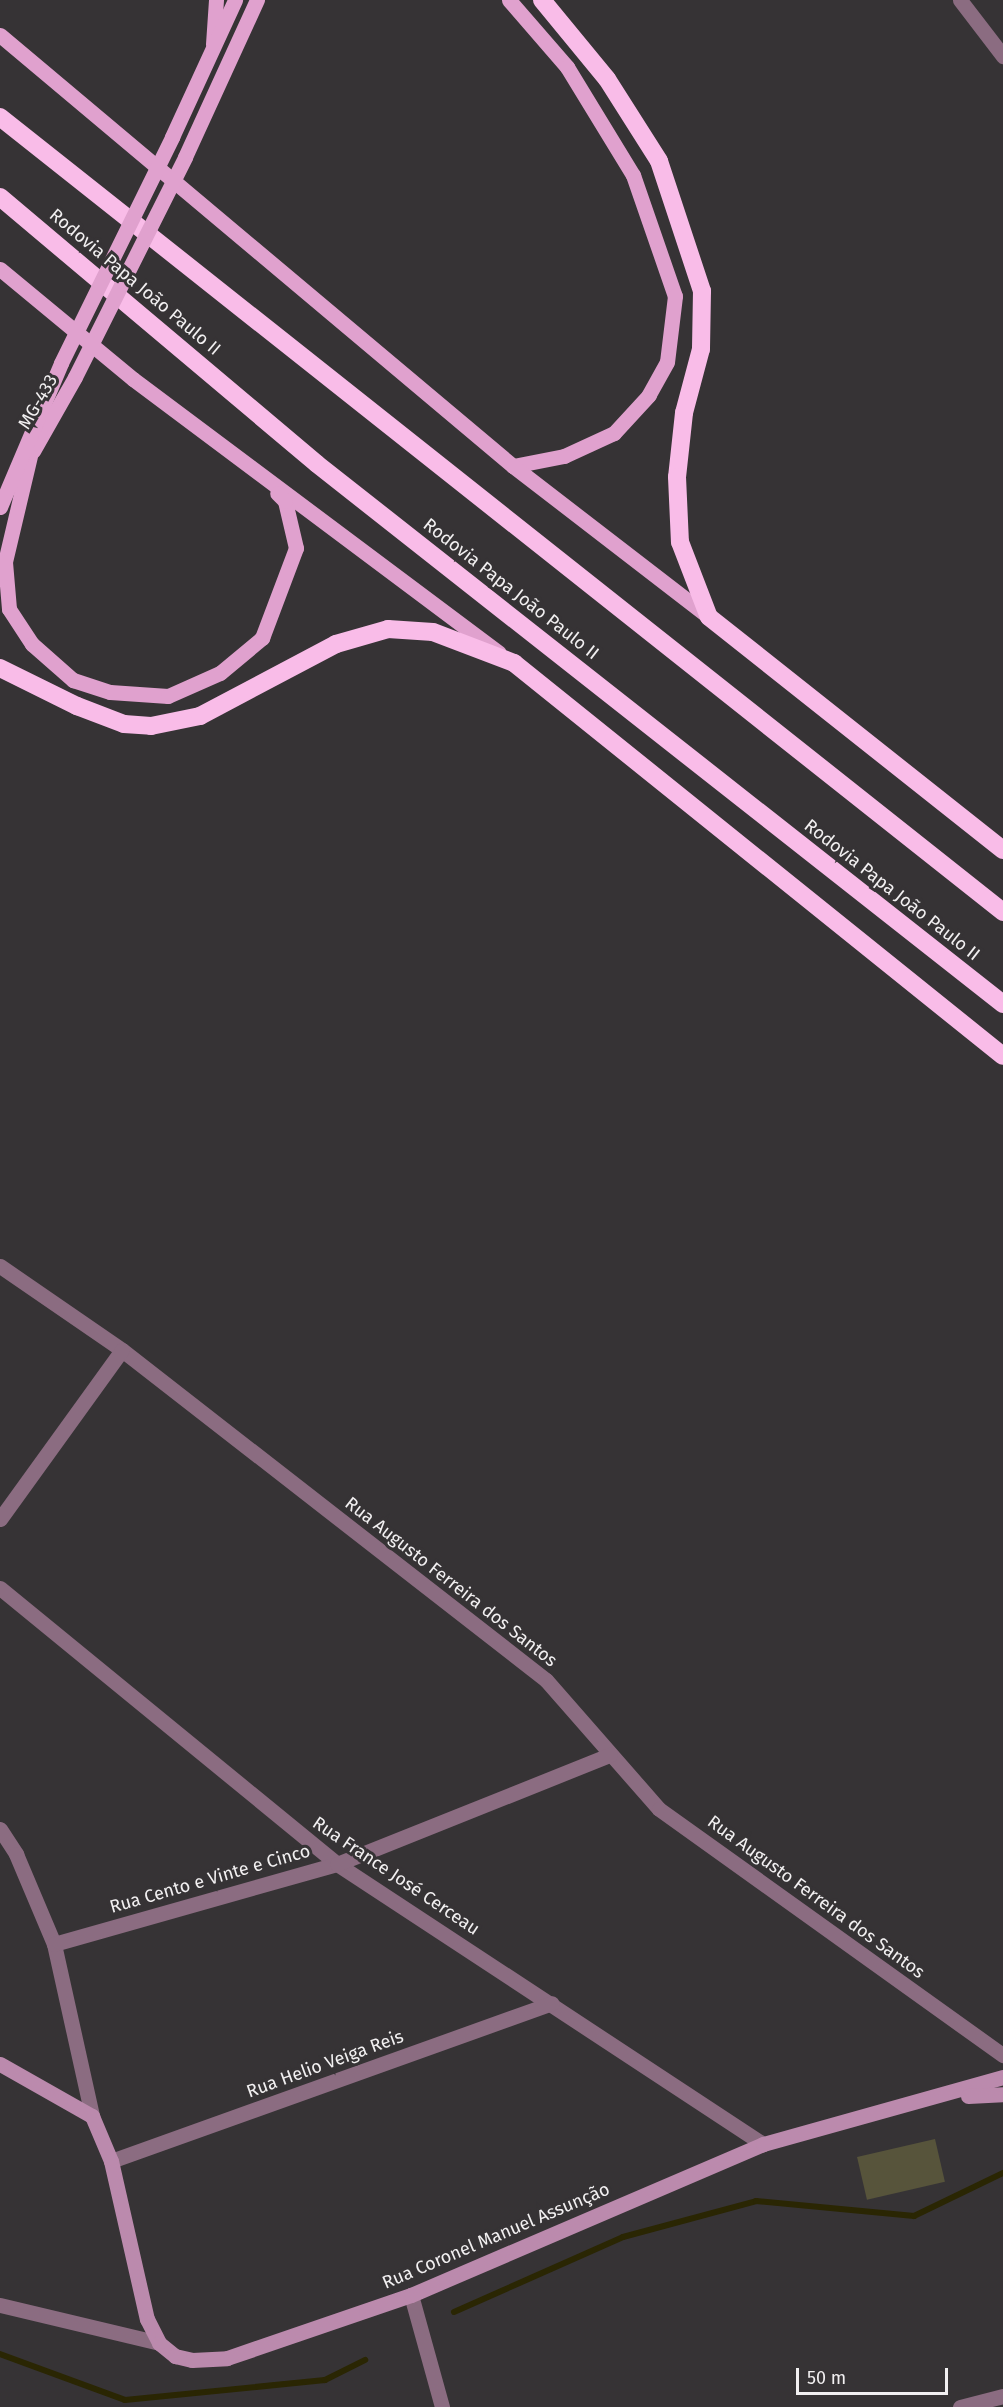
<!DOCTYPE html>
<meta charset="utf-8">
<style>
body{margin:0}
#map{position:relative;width:1003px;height:2407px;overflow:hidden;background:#363335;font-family:"Fira Sans",sans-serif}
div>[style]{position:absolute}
.green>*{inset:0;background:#57543b;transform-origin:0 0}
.stream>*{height:6px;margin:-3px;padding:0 3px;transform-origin:3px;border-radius:3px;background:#2a2603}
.street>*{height:15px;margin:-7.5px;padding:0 7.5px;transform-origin:7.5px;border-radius:7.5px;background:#8b6c81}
.secondary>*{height:15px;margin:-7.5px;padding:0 7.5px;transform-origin:7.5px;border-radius:7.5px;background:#bb8aad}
.primary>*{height:15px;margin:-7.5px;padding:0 7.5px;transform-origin:7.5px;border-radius:7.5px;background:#e0a1ce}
.highway>*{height:18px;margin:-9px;padding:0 9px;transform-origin:9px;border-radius:9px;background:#f9bce8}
.primary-bridge>*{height:15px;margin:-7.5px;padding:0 7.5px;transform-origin:7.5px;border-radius:7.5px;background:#e0a1ce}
span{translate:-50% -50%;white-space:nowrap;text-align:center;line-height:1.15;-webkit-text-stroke:6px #363335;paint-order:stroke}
.street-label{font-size:18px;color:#f2f0f1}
.scale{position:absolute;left:796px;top:2368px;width:152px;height:27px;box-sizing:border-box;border:3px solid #f2f0f1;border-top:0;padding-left:8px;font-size:18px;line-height:21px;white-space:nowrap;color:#f2f0f1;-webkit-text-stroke:4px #363335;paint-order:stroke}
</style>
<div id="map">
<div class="green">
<div style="left:935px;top:2139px;width:44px;height:80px;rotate:77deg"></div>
</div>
<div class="stream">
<div style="left:454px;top:2312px;width:185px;rotate:-23.9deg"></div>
<div style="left:623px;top:2237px;width:138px;rotate:-15.1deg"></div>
<div style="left:756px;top:2201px;width:159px;rotate:5.4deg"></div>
<div style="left:914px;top:2216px;width:99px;rotate:-25.8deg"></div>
<div style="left:0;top:2354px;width:133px;rotate:20.2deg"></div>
<div style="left:125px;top:2400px;width:201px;rotate:-5.7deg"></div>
<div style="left:325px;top:2380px;width:45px;rotate:-26.6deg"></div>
</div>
<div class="street">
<div style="left:960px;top:0;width:71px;rotate:52.5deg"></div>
<div style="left:0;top:1266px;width:148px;rotate:34.5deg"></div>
<div style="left:122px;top:1350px;width:537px;rotate:37.89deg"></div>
<div style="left:546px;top:1680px;width:171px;rotate:48.8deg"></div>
<div style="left:659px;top:1809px;width:423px;rotate:35.6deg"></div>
<div style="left:0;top:1519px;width:208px;rotate:-54.2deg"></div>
<div style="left:0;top:1588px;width:436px;rotate:39.3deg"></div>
<div style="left:337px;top:1864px;width:510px;rotate:33.32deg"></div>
<div style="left:0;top:1829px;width:30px;rotate:57deg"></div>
<div style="left:16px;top:1854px;width:98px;rotate:67.1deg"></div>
<div style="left:54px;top:1944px;width:176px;rotate:77.5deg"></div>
<div style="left:54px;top:1944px;width:294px;rotate:-15.8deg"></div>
<div style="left:337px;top:1864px;width:294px;rotate:-21.8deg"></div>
<div style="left:111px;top:2161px;width:468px;rotate:-19.7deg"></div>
<div style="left:411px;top:2295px;width:116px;rotate:74.5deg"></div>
<div style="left:0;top:2305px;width:163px;rotate:13.4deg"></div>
<div style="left:960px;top:2407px;width:44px;rotate:-14.3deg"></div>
</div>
<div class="secondary">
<div style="left:0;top:2064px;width:106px;rotate:29.5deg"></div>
<div style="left:92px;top:2116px;width:49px;rotate:67.1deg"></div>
<div style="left:111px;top:2161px;width:162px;rotate:77.2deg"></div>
<div style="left:147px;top:2319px;width:27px;rotate:63deg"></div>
<div style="left:159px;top:2343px;width:21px;rotate:39deg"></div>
<div style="left:175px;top:2356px;width:17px;rotate:13deg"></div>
<div style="left:192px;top:2360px;width:35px;rotate:-3deg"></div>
<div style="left:227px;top:2358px;width:194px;rotate:-18.9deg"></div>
<div style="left:411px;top:2295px;width:383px;rotate:-23.2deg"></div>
<div style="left:763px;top:2144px;width:249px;rotate:-15.6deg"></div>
<div style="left:968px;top:2096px;width:35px;rotate:-3deg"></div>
</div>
<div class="primary">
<div style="left:509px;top:0;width:89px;rotate:49.1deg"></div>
<div style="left:567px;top:67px;width:127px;rotate:58.6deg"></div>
<div style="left:633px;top:175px;width:128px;rotate:70.9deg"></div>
<div style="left:675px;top:296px;width:66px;rotate:96.9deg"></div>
<div style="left:667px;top:362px;width:38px;rotate:119deg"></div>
<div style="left:649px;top:395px;width:52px;rotate:132.6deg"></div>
<div style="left:614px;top:433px;width:55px;rotate:155.3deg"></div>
<div style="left:564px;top:456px;width:52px;rotate:168.9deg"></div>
<div style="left:0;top:35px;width:670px;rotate:40.04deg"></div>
<div style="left:513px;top:466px;width:247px;rotate:37.6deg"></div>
<div style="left:213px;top:44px;width:44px;rotate:-86.1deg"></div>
<div style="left:172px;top:137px;width:151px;rotate:-65.3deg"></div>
<div style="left:185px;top:157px;width:173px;rotate:-65.4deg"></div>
<div style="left:0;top:269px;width:173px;rotate:39.6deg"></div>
<div style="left:133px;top:379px;width:457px;rotate:36.8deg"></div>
<div style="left:33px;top:451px;width:85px;rotate:-60.4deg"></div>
<div style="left:30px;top:456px;width:109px;rotate:103.3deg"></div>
<div style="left:5px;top:562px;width:47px;rotate:85.1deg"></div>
<div style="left:9px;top:609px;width:42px;rotate:56.7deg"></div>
<div style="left:32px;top:644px;width:55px;rotate:41.3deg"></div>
<div style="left:73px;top:680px;width:39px;rotate:18deg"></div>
<div style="left:110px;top:692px;width:58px;rotate:3.9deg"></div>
<div style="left:168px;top:696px;width:57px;rotate:-23.9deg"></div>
<div style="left:220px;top:673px;width:55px;rotate:-39.8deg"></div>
<div style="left:262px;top:638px;width:96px;rotate:-69.3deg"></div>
<div style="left:296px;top:548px;width:48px;rotate:-103.2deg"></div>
<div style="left:285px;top:501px;width:11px;rotate:-135deg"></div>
<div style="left:0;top:507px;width:156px;rotate:-67deg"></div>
</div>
<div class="highway">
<div style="left:542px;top:0;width:102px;rotate:50.6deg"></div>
<div style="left:607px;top:79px;width:97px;rotate:57.6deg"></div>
<div style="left:659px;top:161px;width:137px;rotate:71.7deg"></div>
<div style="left:702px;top:291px;width:58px;rotate:91deg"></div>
<div style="left:701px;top:349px;width:66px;rotate:104.9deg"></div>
<div style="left:684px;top:413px;width:64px;rotate:96.2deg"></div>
<div style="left:677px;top:477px;width:65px;rotate:87.4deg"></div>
<div style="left:680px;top:542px;width:80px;rotate:68.9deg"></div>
<div style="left:709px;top:617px;width:375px;rotate:38.4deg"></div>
<div style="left:0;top:117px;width:1280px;rotate:38.4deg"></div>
<div style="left:0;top:197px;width:414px;rotate:40.1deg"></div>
<div style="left:317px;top:464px;width:873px;rotate:38.21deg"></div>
<div style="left:0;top:668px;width:86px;rotate:26.3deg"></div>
<div style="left:77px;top:706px;width:50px;rotate:21deg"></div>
<div style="left:124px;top:724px;width:27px;rotate:4deg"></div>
<div style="left:151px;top:726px;width:50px;rotate:-11.5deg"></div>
<div style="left:200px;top:716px;width:154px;rotate:-27.9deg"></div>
<div style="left:336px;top:644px;width:54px;rotate:-16.1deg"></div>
<div style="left:388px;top:629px;width:45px;rotate:3.8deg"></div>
<div style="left:433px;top:632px;width:87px;rotate:20.9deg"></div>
<div style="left:514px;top:663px;width:627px;rotate:38.79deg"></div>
</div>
<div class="primary-bridge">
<div style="left:61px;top:363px;width:252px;rotate:-63.8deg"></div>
<div style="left:75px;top:377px;width:246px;rotate:-63.4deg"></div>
</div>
<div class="street-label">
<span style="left:135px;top:282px;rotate:40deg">Rodovia Papa João Paulo II</span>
<span style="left:38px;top:402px;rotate:-60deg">MG-433</span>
<span style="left:511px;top:589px;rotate:38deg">Rodovia Papa João Paulo II</span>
<span style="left:892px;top:890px;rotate:38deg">Rodovia Papa João Paulo II</span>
<span style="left:451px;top:1582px;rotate:38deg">Rua Augusto Ferreira dos Santos</span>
<span style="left:396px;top:1876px;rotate:34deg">Rua France José Cerceau</span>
<span style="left:210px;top:1879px;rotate:-16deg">Rua Cento e Vinte e Cinco</span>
<span style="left:816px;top:1897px;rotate:36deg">Rua Augusto Ferreira dos Santos</span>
<span style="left:325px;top:2064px;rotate:-20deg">Rua Helio Veiga Reis</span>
<span style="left:496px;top:2236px;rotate:-23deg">Rua Coronel Manuel Assunção</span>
</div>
<div class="scale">50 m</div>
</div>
